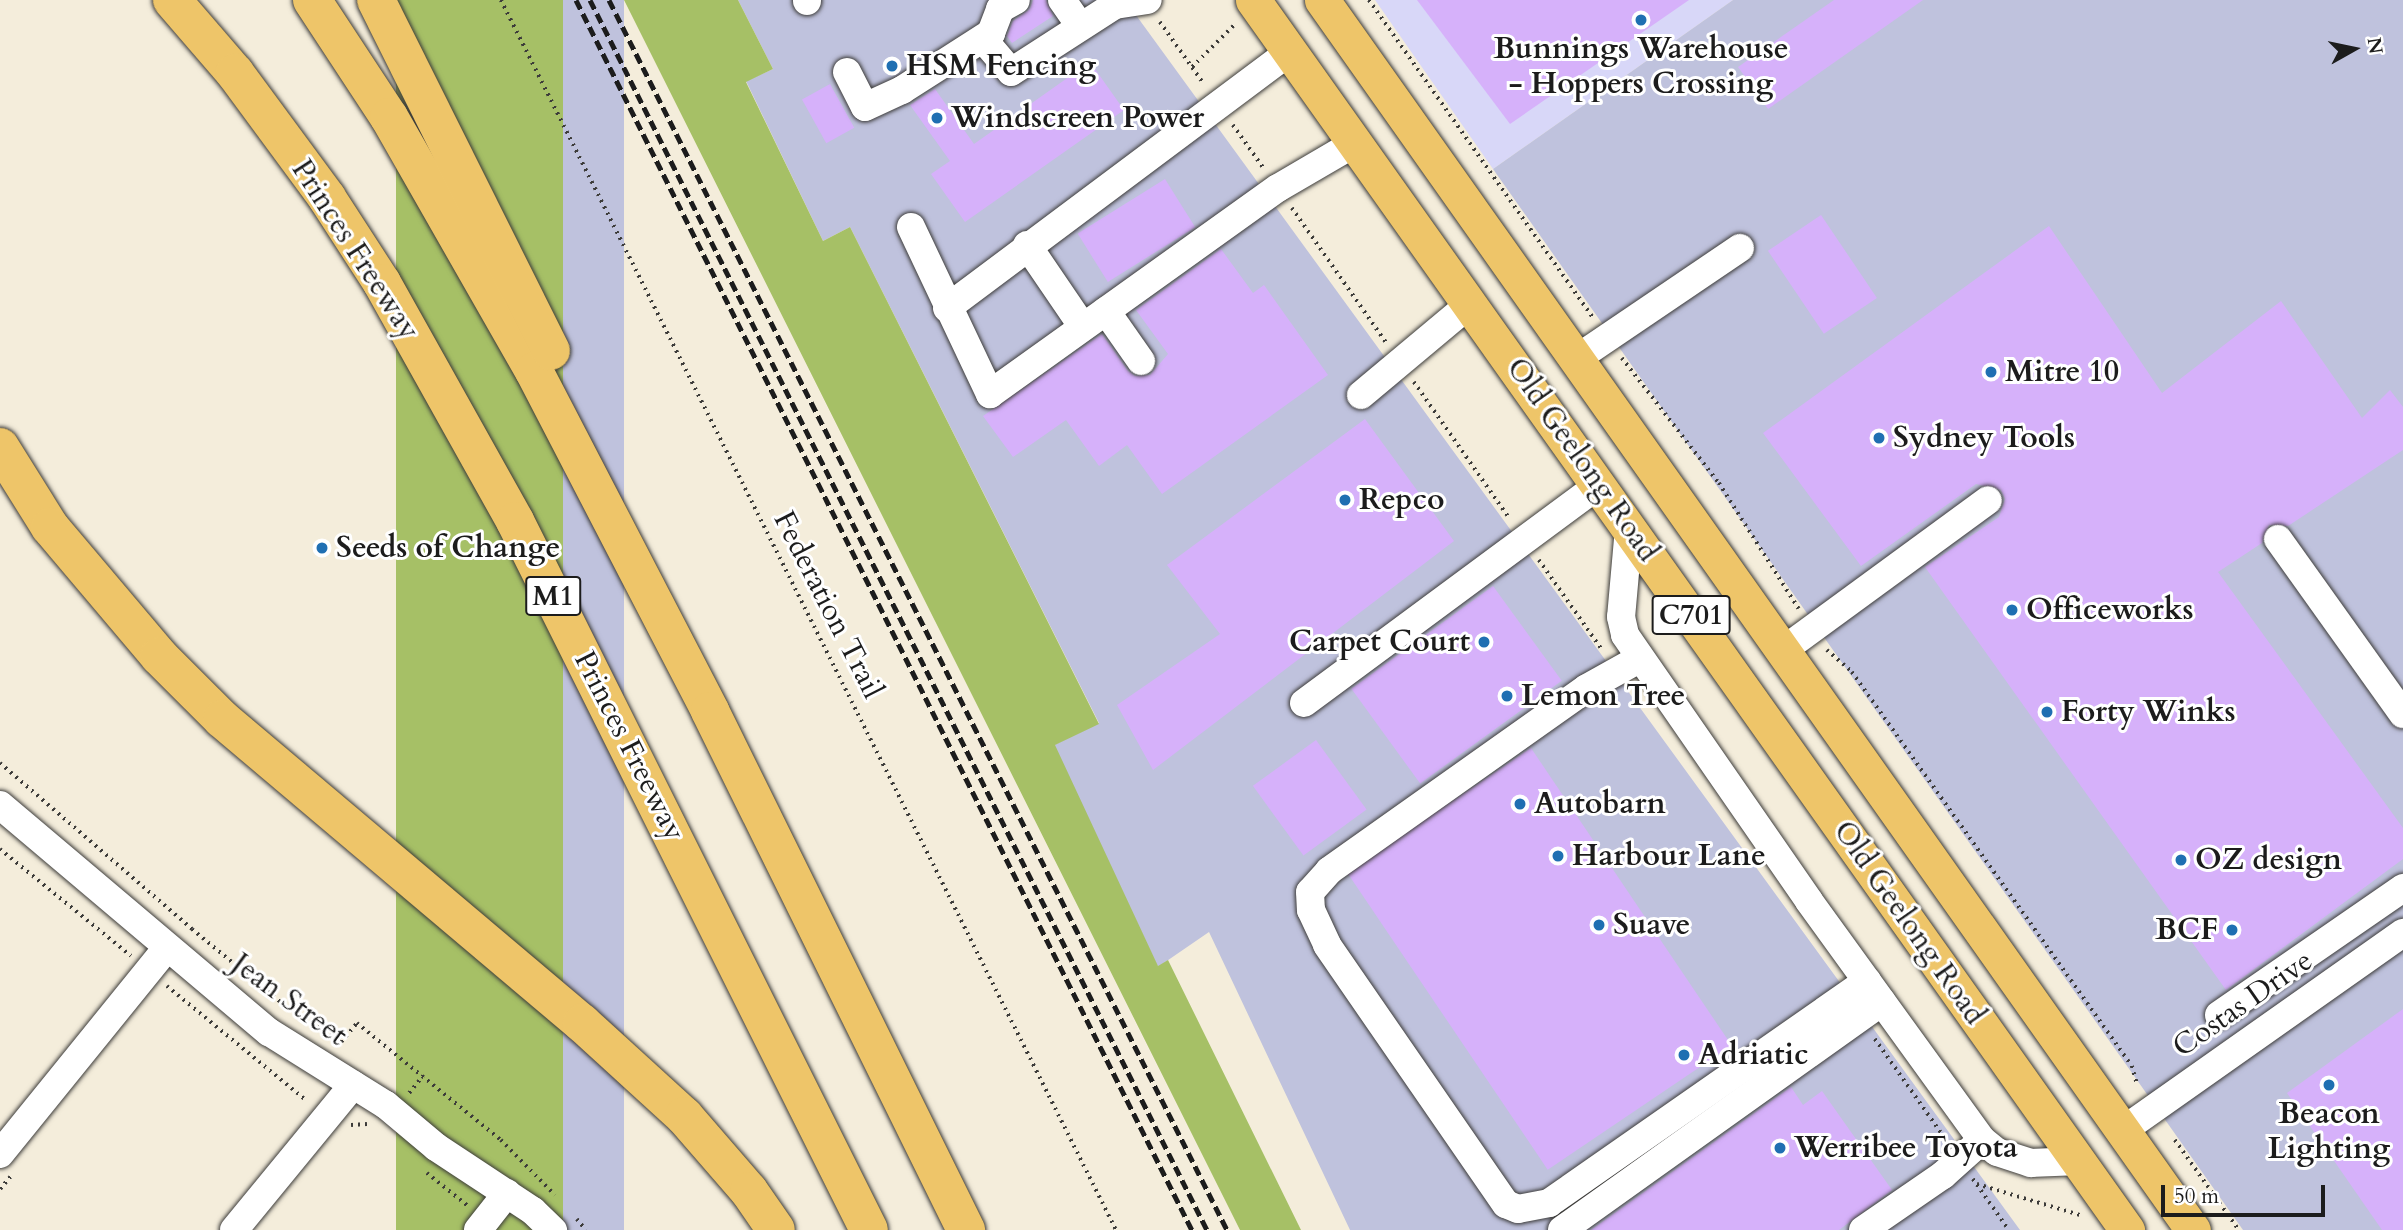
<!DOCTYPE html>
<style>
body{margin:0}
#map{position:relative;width:2403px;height:1230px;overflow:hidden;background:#f4eddb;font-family:Cardo,serif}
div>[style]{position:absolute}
.built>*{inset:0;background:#d8d7f8}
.industrial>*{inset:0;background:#bfc2dd;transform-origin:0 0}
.green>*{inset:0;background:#a6c066;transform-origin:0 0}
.building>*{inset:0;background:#d6b1fa;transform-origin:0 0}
.path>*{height:3.5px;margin-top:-1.75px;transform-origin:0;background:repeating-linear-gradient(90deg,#3c3b39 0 2px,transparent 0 7px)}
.roads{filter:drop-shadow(0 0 2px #3c3b39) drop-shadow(0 0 2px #3c3b39)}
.minor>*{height:28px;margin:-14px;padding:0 14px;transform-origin:14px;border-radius:14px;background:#fff}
.major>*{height:35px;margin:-17.5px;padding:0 17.5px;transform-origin:17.5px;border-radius:17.5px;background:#eec569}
.highway>*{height:38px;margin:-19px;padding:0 19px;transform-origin:19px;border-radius:19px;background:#eec569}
.rail>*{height:5px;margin-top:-2.5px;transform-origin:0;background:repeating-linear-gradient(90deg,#1c1c1c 0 10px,transparent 0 15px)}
.dots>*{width:19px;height:19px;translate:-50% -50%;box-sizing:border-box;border:4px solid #fff;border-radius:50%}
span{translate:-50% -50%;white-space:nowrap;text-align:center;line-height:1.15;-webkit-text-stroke:6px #fff;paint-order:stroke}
.shield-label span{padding:2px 5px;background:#fff;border:2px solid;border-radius:5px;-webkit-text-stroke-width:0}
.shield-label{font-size:28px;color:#1c1c1c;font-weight:700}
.poi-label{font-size:30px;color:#1c1c1c;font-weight:700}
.left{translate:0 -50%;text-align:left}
.right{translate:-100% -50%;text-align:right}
.street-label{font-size:30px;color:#1c1c1c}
.north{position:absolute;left:2319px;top:14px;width:70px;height:70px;-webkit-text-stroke:5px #fff;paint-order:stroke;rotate:81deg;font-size:19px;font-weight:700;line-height:28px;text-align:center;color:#1c1c1c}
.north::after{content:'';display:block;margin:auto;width:24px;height:32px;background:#1c1c1c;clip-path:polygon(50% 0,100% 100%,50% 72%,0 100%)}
.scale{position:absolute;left:2161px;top:1185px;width:164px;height:32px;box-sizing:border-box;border:4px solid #1c1c1c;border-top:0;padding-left:9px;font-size:21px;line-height:24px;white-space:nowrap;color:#1c1c1c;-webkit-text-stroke:5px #fff;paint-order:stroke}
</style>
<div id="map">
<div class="built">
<div style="clip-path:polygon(1375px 0,1733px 0,1493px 169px)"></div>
</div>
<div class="industrial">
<div style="left:563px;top:0;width:61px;height:1376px"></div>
<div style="clip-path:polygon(738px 0,1125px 0,2020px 1230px,1350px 1230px,1209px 932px,1158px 967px,1054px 745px,1099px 723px,850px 227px,823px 241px,746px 81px,773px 69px)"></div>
<div style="clip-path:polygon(1733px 0,2403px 0,2403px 1230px,2243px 1230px,1493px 169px)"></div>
</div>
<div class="green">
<div style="left:396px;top:0;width:167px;height:1377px"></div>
<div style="clip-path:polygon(624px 0,738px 0,773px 69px,746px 82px,823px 241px,850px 227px,1099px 724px,1055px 745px,1158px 966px,1168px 960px,1301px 1230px,1240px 1230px)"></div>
</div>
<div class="building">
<div style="clip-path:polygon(1033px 0,1046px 0,1053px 16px,1012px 43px,1007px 36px,1013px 21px,1030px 9px)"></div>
<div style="clip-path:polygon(1417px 0,1689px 0,1510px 124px)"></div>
<div style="clip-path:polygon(1834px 0,1923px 0,1768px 109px,1738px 67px)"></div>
<div style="clip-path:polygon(1090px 62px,1124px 110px,965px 222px,931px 174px,950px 161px,910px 105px,935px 89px,974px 144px)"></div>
<div style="left:830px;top:84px;width:50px;height:32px;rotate:61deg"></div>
<div style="left:1165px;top:179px;width:57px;height:103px;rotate:58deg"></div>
<div style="left:1821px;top:215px;width:100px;height:64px;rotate:56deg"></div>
<div style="clip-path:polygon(2049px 226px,2162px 393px,2281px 301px,2362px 418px,2390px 390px,2403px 407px,2403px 450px,2288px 526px,2269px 525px,2262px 543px,2218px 572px,2403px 828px,2403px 859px,2226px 990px,1925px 567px,1999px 517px,2005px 499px,2001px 490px,1976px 484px,1861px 566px,1763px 433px)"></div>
<div style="clip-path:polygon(1221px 249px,1253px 293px,1264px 285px,1328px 375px,1162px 494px,1127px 445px,1099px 466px,1066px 420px,1013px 457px,983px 416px,1102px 334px,1128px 371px,1135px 376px,1150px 375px,1168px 354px,1136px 310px)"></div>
<div style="clip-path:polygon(1365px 419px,1454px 541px,1153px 770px,1117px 705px,1220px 634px,1167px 565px)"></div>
<div style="left:1493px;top:586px;width:117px;height:175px;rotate:54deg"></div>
<div style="left:1316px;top:740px;width:86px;height:78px;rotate:54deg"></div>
<div style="left:1531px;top:748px;width:359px;height:222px;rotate:56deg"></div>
<div style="clip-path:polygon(2403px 1009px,2403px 1230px,2382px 1230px,2287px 1093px)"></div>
<div style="clip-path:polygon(1791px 1087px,1803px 1105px,1822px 1091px,1892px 1190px,1839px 1230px,1591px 1230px)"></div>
</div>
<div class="path">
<div style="left:501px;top:0;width:1375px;rotate:63.43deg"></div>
<div style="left:1369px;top:0;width:389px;rotate:54.8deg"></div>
<div style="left:1160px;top:22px;width:76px;rotate:54.6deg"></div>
<div style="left:1192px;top:67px;width:61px;rotate:-45deg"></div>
<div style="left:1233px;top:125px;width:55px;rotate:54.6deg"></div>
<div style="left:1292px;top:208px;width:164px;rotate:55deg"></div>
<div style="left:1622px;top:358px;width:158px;rotate:52.2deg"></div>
<div style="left:1719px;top:483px;width:149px;rotate:57.6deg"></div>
<div style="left:1414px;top:382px;width:167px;rotate:55deg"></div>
<div style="left:1539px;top:560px;width:111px;rotate:54.9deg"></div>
<div style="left:1827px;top:650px;width:33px;rotate:41deg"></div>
<div style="left:1852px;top:672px;width:483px;rotate:54.6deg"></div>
<div style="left:2132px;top:1066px;width:18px;rotate:74deg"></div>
<div style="left:0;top:763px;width:254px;rotate:40.8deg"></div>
<div style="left:192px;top:929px;width:124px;rotate:39.5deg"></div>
<div style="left:288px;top:1008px;width:63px;rotate:32.7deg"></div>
<div style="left:341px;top:1042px;width:5px;rotate:127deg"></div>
<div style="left:0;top:849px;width:169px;rotate:39.2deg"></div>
<div style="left:167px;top:986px;width:181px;rotate:39.4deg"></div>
<div style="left:1875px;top:1039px;width:125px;rotate:54.8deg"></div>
<div style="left:341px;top:1042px;width:25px;rotate:-50deg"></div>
<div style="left:357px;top:1023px;width:186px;rotate:39.1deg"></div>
<div style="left:501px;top:1140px;width:77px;rotate:45.5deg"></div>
<div style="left:409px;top:1093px;width:22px;rotate:-51deg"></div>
<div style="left:351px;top:1125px;width:16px;rotate:-4deg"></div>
<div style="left:2175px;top:1140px;width:110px;rotate:54.6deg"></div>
<div style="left:427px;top:1173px;width:53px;rotate:38.8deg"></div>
<div style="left:1973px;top:1179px;width:62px;rotate:54.8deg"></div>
<div style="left:1977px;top:1184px;width:108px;rotate:16.8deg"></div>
<div style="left:0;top:1189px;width:16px;rotate:-50deg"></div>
<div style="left:577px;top:1219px;width:14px;rotate:51deg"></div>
</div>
<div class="roads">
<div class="minor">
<div style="left:1062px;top:0;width:32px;rotate:55deg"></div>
<div style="left:807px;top:1px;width:1px;rotate:-90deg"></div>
<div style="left:983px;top:39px;width:43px;rotate:49.7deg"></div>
<div style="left:1011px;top:72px;width:124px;rotate:-32.8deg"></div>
<div style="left:1115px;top:5px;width:33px;rotate:-9deg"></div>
<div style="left:847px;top:72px;width:39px;rotate:63deg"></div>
<div style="left:865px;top:107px;width:41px;rotate:-24.7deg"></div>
<div style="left:902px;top:90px;width:106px;rotate:-32.6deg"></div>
<div style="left:991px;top:33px;width:26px;rotate:-69deg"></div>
<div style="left:1000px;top:9px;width:18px;rotate:-29deg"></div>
<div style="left:911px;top:227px;width:185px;rotate:64.7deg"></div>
<div style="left:990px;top:394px;width:354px;rotate:-35.6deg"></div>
<div style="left:1278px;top:188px;width:89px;rotate:-30.3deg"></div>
<div style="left:1027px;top:245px;width:99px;rotate:55.7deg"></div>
<div style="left:947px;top:308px;width:427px;rotate:-36.8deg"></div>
<div style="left:1106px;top:311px;width:61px;rotate:55deg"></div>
<div style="left:1576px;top:359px;width:198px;rotate:-34.1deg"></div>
<div style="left:1361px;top:395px;width:143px;rotate:-39.9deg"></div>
<div style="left:1629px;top:528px;width:89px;rotate:95.1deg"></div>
<div style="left:1621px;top:617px;width:18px;rotate:77deg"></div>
<div style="left:1625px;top:635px;width:323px;rotate:55.3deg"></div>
<div style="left:1809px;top:901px;width:295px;rotate:54.1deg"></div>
<div style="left:1982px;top:1140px;width:19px;rotate:39deg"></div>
<div style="left:1997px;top:1152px;width:36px;rotate:18deg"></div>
<div style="left:2031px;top:1163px;width:47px;rotate:-2.4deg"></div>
<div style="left:2278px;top:539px;width:215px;rotate:54.5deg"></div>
<div style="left:1782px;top:651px;width:255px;rotate:-36.2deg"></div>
<div style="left:1639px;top:659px;width:60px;rotate:150.9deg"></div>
<div style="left:1587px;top:688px;width:316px;rotate:144.7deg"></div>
<div style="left:1329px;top:871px;width:28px;rotate:132deg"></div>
<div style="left:1310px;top:892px;width:18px;rotate:87deg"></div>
<div style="left:1311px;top:910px;width:38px;rotate:65deg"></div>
<div style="left:1327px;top:945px;width:315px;rotate:55.4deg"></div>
<div style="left:1506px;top:1204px;width:13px;rotate:23deg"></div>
<div style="left:1518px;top:1209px;width:32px;rotate:-11deg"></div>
<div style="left:1549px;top:1203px;width:388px;rotate:-34.9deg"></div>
<div style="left:1304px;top:703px;width:367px;rotate:-36.5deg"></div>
<div style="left:0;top:805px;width:352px;rotate:40.2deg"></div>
<div style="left:269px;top:1032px;width:138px;rotate:32deg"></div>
<div style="left:386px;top:1105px;width:65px;rotate:40deg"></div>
<div style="left:436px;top:1147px;width:116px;rotate:33.4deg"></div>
<div style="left:533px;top:1211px;width:28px;rotate:44deg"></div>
<div style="left:2219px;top:1015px;width:224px;rotate:-34.6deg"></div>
<div style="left:2122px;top:1131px;width:344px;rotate:-35.2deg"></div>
<div style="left:0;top:1154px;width:265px;rotate:-51deg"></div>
<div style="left:234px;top:1230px;width:188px;rotate:-50.6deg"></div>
<div style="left:478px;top:1230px;width:47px;rotate:-51.9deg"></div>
<div style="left:1562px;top:1230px;width:393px;rotate:-35.5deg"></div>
<div style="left:1863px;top:1230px;width:97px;rotate:-34.5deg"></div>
<div style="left:1943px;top:1175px;width:52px;rotate:-41.9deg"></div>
</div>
<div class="major">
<div style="left:1253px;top:0;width:1509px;rotate:54.6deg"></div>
<div style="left:1322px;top:0;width:1507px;rotate:54.7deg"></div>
</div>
<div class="highway">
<div style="left:172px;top:0;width:96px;rotate:49.2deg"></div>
<div style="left:235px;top:73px;width:155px;rotate:53.6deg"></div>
<div style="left:327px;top:198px;width:101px;rotate:57.1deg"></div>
<div style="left:382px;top:283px;width:273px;rotate:60.8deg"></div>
<div style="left:515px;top:521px;width:792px;rotate:63.47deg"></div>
<div style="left:312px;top:0;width:140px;rotate:56.7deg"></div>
<div style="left:389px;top:117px;width:292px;rotate:60.3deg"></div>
<div style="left:534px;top:371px;width:383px;rotate:62.6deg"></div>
<div style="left:710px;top:711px;width:579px;rotate:63.74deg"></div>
<div style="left:376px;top:0;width:392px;rotate:63.5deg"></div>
<div style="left:0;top:447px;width:94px;rotate:58deg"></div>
<div style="left:50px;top:527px;width:169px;rotate:49.8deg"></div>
<div style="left:159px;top:656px;width:89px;rotate:45deg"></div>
<div style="left:222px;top:719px;width:471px;rotate:40.2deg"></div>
<div style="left:582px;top:1023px;width:138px;rotate:42.4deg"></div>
<div style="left:684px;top:1116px;width:99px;rotate:49.1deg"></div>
<div style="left:749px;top:1191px;width:47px;rotate:55.3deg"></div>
</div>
</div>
<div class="rail">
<div style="left:576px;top:0;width:1376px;rotate:63.4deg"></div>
<div style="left:590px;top:0;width:1376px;rotate:63.36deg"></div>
<div style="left:609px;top:0;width:1377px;rotate:63.32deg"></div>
</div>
<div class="dots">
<div style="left:1641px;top:20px;background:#1f6fb2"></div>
<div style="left:892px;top:66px;background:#1f6fb2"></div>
<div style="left:937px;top:118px;background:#1f6fb2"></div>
<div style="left:1991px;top:372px;background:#1f6fb2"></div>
<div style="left:1879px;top:438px;background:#1f6fb2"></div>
<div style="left:1345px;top:500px;background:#1f6fb2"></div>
<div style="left:322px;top:548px;background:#1f6fb2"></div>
<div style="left:2012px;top:610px;background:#1f6fb2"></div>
<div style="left:1484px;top:642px;background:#1f6fb2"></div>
<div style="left:1507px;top:696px;background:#1f6fb2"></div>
<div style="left:2047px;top:712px;background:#1f6fb2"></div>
<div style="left:1520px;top:804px;background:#1f6fb2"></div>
<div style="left:1558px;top:856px;background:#1f6fb2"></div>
<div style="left:2181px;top:860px;background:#1f6fb2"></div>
<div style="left:1599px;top:925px;background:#1f6fb2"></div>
<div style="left:2232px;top:930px;background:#1f6fb2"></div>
<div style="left:1684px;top:1055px;background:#1f6fb2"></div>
<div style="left:2329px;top:1085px;background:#1f6fb2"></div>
<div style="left:1780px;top:1148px;background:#1f6fb2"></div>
</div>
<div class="shield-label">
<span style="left:553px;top:596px">M1</span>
<span style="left:1691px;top:615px">C701</span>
</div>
<div class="poi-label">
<span style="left:1641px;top:66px">Bunnings Warehouse<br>- Hoppers Crossing</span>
<span class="left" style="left:906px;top:66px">HSM Fencing</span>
<span class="left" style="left:951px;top:118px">Windscreen Power</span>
<span class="left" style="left:2005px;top:372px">Mitre 10</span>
<span class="left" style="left:1893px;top:438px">Sydney Tools</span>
<span class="left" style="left:1359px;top:500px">Repco</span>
<span class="left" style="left:336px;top:548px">Seeds of Change</span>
<span class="left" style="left:2026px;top:610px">Officeworks</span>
<span class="right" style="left:1470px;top:642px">Carpet Court</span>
<span class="left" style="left:1521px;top:696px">Lemon Tree</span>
<span class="left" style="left:2061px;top:712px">Forty Winks</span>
<span class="left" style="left:1534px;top:804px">Autobarn</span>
<span class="left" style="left:1572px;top:856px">Harbour Lane</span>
<span class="left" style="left:2195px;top:860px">OZ design</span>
<span class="left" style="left:1613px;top:925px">Suave</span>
<span class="right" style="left:2218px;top:930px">BCF</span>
<span class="left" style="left:1698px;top:1055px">Adriatic</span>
<span style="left:2329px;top:1131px">Beacon<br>Lighting</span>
<span class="left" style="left:1794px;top:1148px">Werribee Toyota</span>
</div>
<div class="street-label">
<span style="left:355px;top:250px;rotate:57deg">Princes Freeway</span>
<span style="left:1582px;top:460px;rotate:55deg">Old Geelong Road</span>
<span style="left:828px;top:605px;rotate:63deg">Federation Trail</span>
<span style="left:629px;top:746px;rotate:63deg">Princes Freeway</span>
<span style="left:1909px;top:923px;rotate:55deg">Old Geelong Road</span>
<span style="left:289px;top:1000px;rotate:36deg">Jean Street</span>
<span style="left:2243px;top:1004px;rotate:-35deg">Costas Drive</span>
</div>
<div class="north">N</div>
<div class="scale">50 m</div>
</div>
